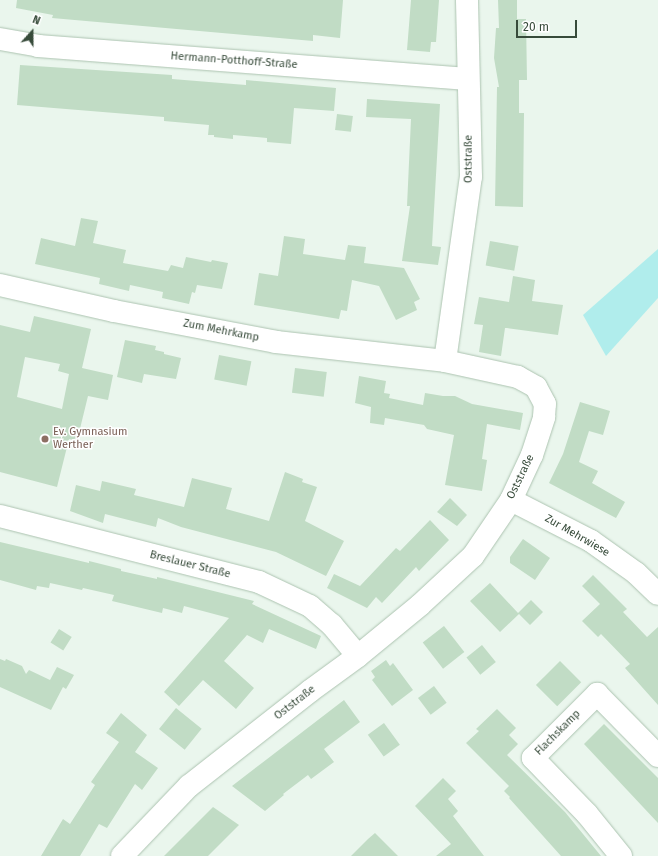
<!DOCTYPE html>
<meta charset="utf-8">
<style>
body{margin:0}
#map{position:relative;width:658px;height:856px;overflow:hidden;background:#eaf6ed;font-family:"Fira Sans",sans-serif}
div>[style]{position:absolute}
.green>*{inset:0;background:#b0edec}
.building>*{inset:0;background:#c1dcc5;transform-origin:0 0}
.roads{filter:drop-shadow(0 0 1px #acc3b0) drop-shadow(0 0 1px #acc3b0)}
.minor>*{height:22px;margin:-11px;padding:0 11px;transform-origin:11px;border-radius:11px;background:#fff}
.dots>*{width:11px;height:11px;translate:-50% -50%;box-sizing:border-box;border:2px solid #fff;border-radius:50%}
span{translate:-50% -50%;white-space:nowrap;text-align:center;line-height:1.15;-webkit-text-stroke:3px #fff;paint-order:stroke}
.street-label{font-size:11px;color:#374b3a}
.education-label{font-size:11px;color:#785e54}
.left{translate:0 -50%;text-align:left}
.north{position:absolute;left:12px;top:12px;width:40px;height:40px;-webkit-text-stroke:3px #fff;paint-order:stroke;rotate:21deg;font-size:11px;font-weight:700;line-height:16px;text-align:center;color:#374b3a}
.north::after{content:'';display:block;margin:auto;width:14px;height:18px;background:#374b3a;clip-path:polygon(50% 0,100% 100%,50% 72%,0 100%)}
.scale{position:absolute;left:516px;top:20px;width:61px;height:18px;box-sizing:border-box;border:2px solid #374b3a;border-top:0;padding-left:5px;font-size:12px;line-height:14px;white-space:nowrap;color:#374b3a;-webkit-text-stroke:3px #fff;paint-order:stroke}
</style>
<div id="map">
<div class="green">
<div style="clip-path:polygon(658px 249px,658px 298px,606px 356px,583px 315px)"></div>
</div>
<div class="building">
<div style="clip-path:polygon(17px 0,343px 0,340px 38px,313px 35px,313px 41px,52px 18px,53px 15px,16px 8px)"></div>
<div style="clip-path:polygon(411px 0,439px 0,436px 42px,431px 42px,430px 52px,407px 50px)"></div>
<div style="clip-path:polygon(498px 0,517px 0,517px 19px,526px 19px,527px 80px,519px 80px,519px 113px,524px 113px,523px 207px,495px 206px,497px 87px,499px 87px,494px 58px,496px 28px,499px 28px)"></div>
<div style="clip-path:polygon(20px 65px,172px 75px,172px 79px,246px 85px,246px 80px,336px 88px,334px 111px,294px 108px,291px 144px,267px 142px,267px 138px,233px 135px,233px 139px,214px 137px,214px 135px,208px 135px,209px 125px,164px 121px,164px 117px,17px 105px)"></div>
<div style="clip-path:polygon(367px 99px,440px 104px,432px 246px,441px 247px,438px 265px,402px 261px,410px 206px,407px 206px,411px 119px,366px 117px)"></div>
<div style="left:337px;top:114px;width:16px;height:16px;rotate:7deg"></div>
<div style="clip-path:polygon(81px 218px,98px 221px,93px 243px,126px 250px,123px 263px,168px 271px,171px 265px,183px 268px,186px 257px,211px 262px,212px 260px,228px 263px,222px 289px,197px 285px,195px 293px,192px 292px,189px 304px,162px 298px,163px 292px,130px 285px,129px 291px,99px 284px,100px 278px,35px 264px,41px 238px,75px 246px)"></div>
<div style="clip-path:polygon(284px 236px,305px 239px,303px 254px,345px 260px,348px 245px,366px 247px,364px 263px,404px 268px,420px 299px,414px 302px,417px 310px,396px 320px,379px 286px,352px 280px,347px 311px,341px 310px,339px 319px,254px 305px,259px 273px,278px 276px)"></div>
<div style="left:490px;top:241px;width:29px;height:25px;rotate:10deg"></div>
<div style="clip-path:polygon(513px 276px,535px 280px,532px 301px,563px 305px,558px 335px,507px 328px,505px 328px,501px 356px,479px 352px,483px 325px,474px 324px,479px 297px,509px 302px)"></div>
<div style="clip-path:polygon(evenodd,34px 316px,91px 329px,82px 368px,113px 375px,108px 400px,88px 396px,77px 441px,69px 439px,57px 487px,0 472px,0 325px,30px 332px,34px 316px,25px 357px,60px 364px,58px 371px,69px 374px,62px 409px,17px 397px,25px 357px)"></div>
<div style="clip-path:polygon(125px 340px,156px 346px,155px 350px,164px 352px,164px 354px,181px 358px,176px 379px,144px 374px,142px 383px,117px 377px)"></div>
<div style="left:219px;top:355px;width:33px;height:25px;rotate:11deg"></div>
<div style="left:295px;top:368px;width:32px;height:25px;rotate:7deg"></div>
<div style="clip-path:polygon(359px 376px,386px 381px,384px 393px,390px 394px,389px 398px,423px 405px,425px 393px,443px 396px,455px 396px,472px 404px,523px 413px,520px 430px,487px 424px,482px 459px,487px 460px,482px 491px,445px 485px,454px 435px,427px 429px,424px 425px,385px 418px,384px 425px,370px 423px,371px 407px,355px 403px)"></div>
<div style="clip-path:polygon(580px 402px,610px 411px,603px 435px,589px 431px,579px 462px,598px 471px,592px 483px,625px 502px,616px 518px,549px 483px,563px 454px)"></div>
<div style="clip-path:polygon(285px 472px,303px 479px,302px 482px,317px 487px,305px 521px,344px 541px,326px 576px,276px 552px,181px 527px,158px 518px,156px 527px,105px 514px,103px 523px,70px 511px,76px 485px,100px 491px,102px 481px,136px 489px,134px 495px,184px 507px,192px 478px,232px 488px,226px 509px,269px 521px)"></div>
<div style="clip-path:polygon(450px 498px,467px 515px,457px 526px,437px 512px)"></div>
<div style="clip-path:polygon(430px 520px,449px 540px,419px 571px,416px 567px,382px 603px,376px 597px,367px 608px,327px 588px,334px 574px,360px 586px,396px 548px,400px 551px)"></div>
<div style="clip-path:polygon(523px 539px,550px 558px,535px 580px,510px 563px,510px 557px)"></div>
<div style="clip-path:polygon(0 542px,89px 563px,89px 561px,121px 569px,121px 571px,157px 579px,157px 577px,254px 601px,252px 604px,321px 636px,316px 649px,269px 629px,263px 643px,247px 635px,224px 661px,254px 688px,236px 709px,203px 680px,179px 706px,164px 692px,229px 618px,184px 606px,182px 613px,163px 608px,162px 613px,112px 601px,114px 595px,83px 588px,82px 590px,50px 583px,49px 588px,37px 586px,36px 590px,0 580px)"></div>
<div style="clip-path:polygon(593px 575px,627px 609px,623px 612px,647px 637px,658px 627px,658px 705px,625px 668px,630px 664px,601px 634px,598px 637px,582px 621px,600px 604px,582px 586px)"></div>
<div style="clip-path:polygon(490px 583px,518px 613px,531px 600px,543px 612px,530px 625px,519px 614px,500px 632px,470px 601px)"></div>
<div style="left:444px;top:626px;width:33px;height:27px;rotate:52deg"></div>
<div style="left:59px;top:629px;width:15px;height:16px;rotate:32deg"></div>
<div style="left:482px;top:645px;width:22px;height:20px;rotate:51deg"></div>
<div style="clip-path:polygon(0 659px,5px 661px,6px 659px,22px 666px,26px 674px,29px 670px,50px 680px,57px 667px,74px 675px,66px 689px,63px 687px,51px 710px,0 687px)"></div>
<div style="clip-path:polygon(386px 660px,390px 666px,393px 663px,413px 690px,392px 706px,372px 680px,375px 677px,371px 671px)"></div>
<div style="left:560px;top:661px;width:30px;height:34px;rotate:45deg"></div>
<div style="left:434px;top:686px;width:21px;height:20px;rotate:53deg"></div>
<div style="clip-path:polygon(344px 700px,360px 722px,324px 749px,334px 762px,311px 779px,308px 775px,283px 794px,284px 795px,265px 811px,232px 786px)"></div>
<div style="left:176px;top:708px;width:33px;height:27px;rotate:39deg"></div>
<div style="clip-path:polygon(497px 709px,516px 728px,509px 735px,518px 744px,507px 755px,565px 812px,601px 856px,561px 856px,509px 798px,510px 797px,504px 791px,509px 786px,466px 743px,479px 731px,476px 729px)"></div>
<div style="clip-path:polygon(121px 713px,147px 735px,135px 752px,158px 768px,142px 790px,135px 784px,107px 828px,99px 824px,80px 856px,41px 856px,63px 819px,70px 824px,95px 785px,91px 782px,119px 742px,106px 733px)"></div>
<div style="left:384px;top:723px;width:27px;height:20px;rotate:54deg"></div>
<div style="clip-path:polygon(604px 724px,658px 778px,658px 823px,584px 744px)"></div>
<div style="clip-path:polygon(443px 778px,456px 791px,448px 799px,458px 811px,453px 816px,484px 856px,436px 856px,451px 844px,415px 806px)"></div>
<div style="clip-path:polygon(213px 807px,239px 825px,208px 856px,164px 856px)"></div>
<div style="clip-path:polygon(375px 833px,398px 856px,351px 856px,368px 839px)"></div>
</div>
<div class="roads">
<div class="minor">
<div style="left:0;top:39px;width:39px;rotate:10deg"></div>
<div style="left:38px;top:46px;width:431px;rotate:4.4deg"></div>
<div style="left:0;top:285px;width:117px;rotate:12.8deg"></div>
<div style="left:114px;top:311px;width:165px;rotate:10.8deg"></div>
<div style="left:276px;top:342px;width:170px;rotate:6.4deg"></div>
<div style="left:511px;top:500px;width:90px;rotate:27.1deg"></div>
<div style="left:591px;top:541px;width:55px;rotate:35.4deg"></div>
<div style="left:636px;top:573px;width:30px;rotate:44deg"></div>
<div style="left:0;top:516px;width:267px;rotate:14.3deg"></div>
<div style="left:259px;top:582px;width:56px;rotate:25.2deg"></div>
<div style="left:310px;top:606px;width:29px;rotate:41deg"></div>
<div style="left:332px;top:625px;width:40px;rotate:50deg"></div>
<div style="left:122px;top:856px;width:97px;rotate:-46.3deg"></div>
<div style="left:189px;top:786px;width:154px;rotate:-38.1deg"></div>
<div style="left:310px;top:691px;width:59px;rotate:-36.1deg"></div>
<div style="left:358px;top:656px;width:80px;rotate:-39.4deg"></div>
<div style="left:420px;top:605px;width:72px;rotate:-42.8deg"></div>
<div style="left:473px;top:556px;width:68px;rotate:-55.8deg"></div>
<div style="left:511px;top:500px;width:50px;rotate:-65deg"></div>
<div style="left:532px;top:455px;width:40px;rotate:-72deg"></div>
<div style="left:544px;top:417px;width:13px;rotate:-86deg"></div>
<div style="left:545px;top:404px;width:19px;rotate:-118deg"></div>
<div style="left:536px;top:387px;width:21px;rotate:-151deg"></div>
<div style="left:518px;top:377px;width:75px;rotate:-167.6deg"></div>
<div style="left:445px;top:361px;width:186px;rotate:-82deg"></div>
<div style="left:471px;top:177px;width:177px;rotate:-91.3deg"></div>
<div style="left:621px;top:856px;width:54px;rotate:-129deg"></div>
<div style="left:587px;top:814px;width:78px;rotate:-134deg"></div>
<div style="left:533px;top:758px;width:91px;rotate:-45deg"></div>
<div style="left:597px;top:694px;width:87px;rotate:45.5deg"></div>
</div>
</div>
<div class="dots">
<div style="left:45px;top:439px;background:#8d6e63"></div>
</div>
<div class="street-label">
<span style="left:234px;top:61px;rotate:4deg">Hermann-Potthoff-Straße</span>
<span style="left:469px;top:159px;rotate:-90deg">Oststraße</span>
<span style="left:221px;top:331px;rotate:11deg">Zum Mehrkamp</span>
<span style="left:521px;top:477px;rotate:-64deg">Oststraße</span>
<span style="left:577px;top:536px;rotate:30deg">Zur Mehrwiese</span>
<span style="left:190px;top:565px;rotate:14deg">Breslauer Straße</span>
<span style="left:295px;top:703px;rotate:-38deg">Oststraße</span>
<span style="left:558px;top:733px;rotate:-45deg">Flachskamp</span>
</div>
<div class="education-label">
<span class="left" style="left:53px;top:439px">Ev. Gymnasium<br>Werther</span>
</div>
<div class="north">N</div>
<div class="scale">20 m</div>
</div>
